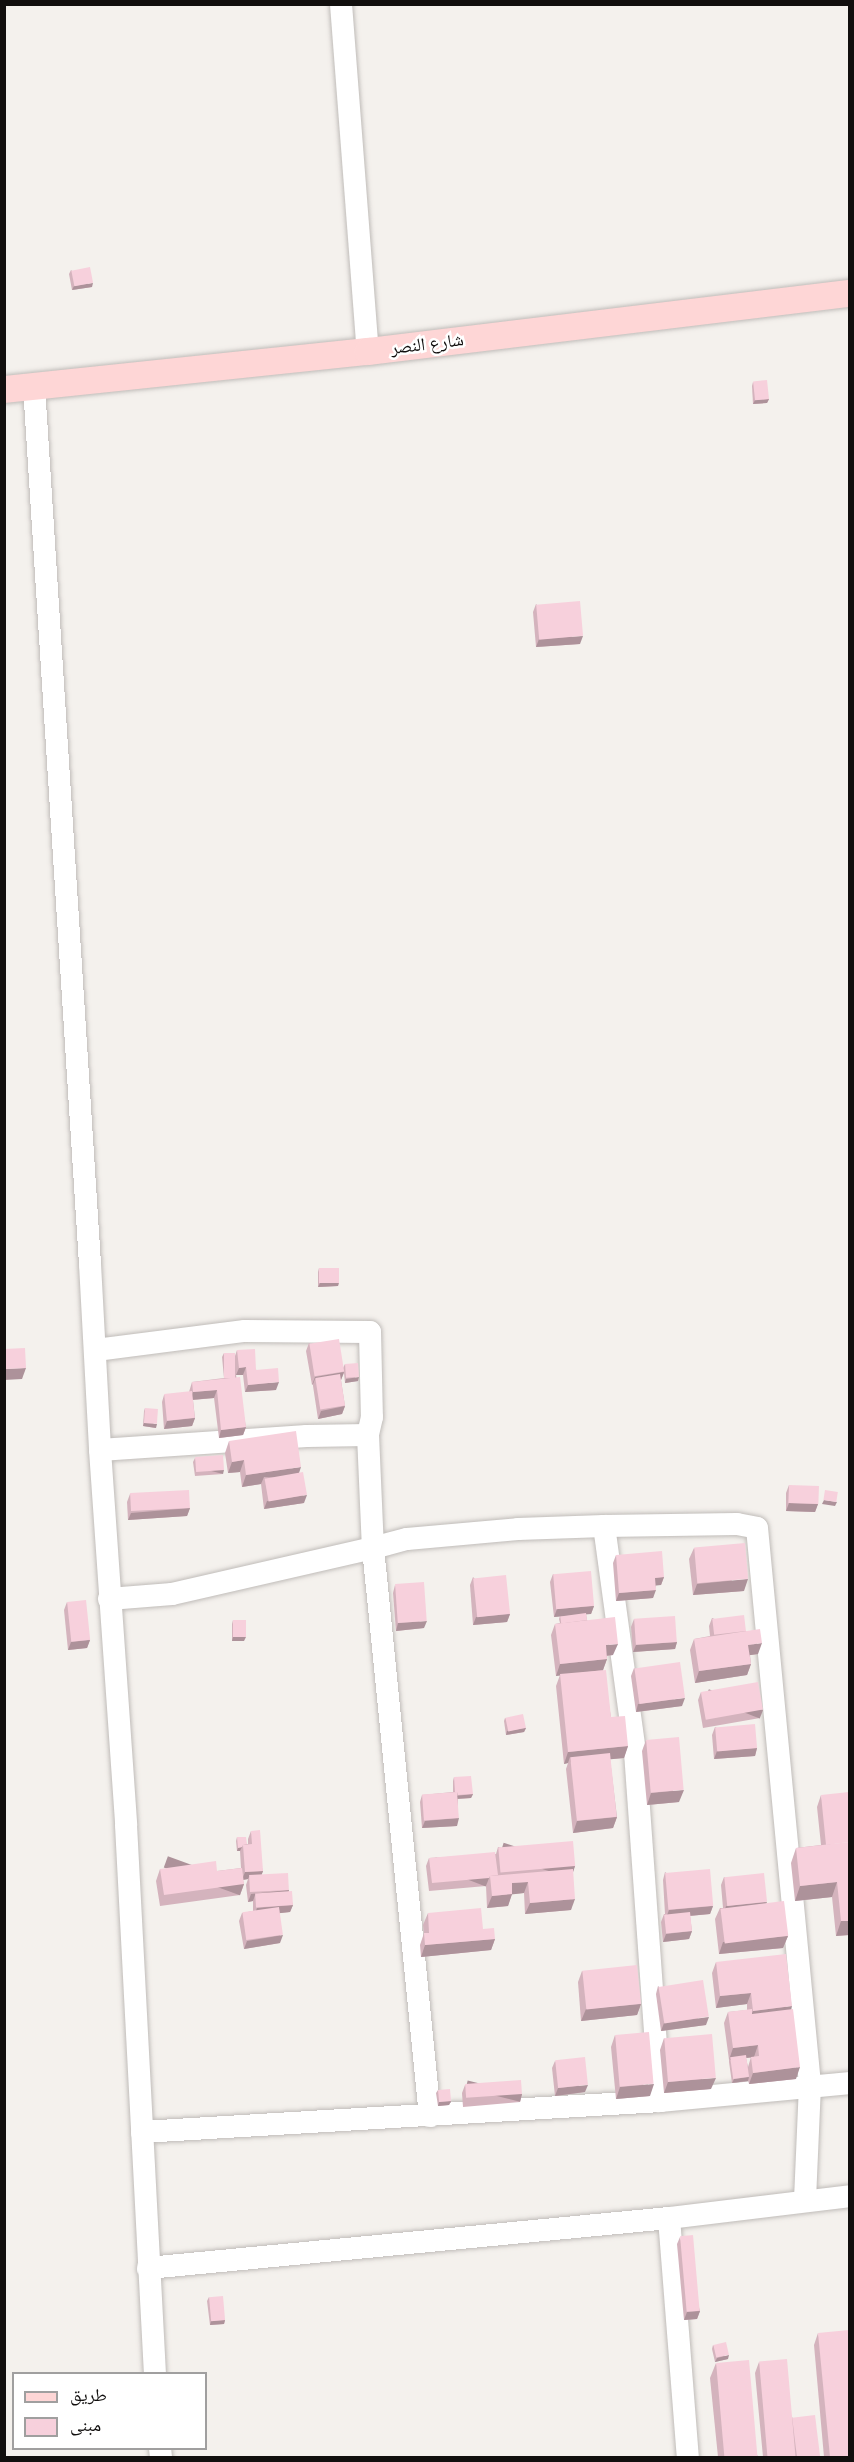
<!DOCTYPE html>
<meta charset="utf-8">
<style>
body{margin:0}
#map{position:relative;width:854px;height:2462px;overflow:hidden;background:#f4f1ed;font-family:"Golos Text","Noto Naskh Arabic",sans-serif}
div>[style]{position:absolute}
.roads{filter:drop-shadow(0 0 2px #c0bcb9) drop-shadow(0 0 2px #c0bcb9)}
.minor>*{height:22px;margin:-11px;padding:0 11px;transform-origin:11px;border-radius:11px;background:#fff}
.major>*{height:27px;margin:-13.5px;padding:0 13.5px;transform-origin:13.5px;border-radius:13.5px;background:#fed6d6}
.wall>*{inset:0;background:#d4b3bd}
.shaded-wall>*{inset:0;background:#ad929a;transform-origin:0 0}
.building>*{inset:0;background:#f7d0dc;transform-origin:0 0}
span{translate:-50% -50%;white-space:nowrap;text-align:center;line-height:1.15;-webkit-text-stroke:5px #fff;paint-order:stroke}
.street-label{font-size:18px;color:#110f0e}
.frame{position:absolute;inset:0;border:6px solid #110f0e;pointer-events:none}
.legend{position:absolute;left:12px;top:2372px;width:195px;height:78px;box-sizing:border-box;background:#fff;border:2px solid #a09f9f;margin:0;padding:8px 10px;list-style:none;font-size:18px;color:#110f0e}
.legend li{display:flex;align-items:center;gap:12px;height:30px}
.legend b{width:30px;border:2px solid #a09f9f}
</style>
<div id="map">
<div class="roads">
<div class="minor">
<div style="left:341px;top:4px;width:348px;rotate:85.6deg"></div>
<div style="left:34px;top:386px;width:880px;rotate:86.35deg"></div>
<div style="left:90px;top:1264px;width:186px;rotate:86.9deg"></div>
<div style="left:100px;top:1450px;width:376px;rotate:86deg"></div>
<div style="left:126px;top:1825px;width:550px;rotate:86.98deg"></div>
<div style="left:96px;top:1350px;width:150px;rotate:-7.3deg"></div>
<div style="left:245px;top:1331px;width:125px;rotate:0.5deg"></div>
<div style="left:370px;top:1332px;width:85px;rotate:88.7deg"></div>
<div style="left:372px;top:1417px;width:18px;rotate:103deg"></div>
<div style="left:368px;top:1435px;width:113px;rotate:87.5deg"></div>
<div style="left:373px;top:1548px;width:35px;rotate:-15deg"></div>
<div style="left:407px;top:1539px;width:111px;rotate:-5.1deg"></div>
<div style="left:518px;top:1529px;width:86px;rotate:-2deg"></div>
<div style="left:100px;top:1450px;width:207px;rotate:-3.9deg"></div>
<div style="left:307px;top:1436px;width:61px;rotate:-0.9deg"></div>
<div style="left:109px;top:1599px;width:63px;rotate:-4.5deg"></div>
<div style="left:172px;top:1594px;width:206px;rotate:-12.9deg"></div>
<div style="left:373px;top:1548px;width:571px;rotate:84.27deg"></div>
<div style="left:660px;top:2101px;width:350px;rotate:-94.1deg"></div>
<div style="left:635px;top:1752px;width:228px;rotate:-97.8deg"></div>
<div style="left:604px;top:1526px;width:133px;rotate:-0.9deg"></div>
<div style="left:737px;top:1524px;width:20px;rotate:11deg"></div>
<div style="left:757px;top:1528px;width:560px;rotate:84.56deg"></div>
<div style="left:810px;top:2085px;width:115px;rotate:92.5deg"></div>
<div style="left:142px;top:2132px;width:519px;rotate:-3.42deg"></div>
<div style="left:660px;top:2101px;width:191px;rotate:-5.4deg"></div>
<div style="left:669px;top:2218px;width:241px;rotate:85.5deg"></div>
<div style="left:148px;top:2268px;width:523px;rotate:-5.48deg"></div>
<div style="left:669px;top:2218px;width:182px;rotate:-6.9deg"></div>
<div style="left:160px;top:2448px;width:10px;rotate:84deg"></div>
</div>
<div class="major">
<div style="left:4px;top:389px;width:366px;rotate:-6deg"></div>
<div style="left:368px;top:351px;width:485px;rotate:-6.9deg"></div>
</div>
</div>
<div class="wall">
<div style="clip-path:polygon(71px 270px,92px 287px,72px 290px,69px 274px)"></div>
<div style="clip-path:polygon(753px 382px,769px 399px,767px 403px,753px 404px,752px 386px)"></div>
<div style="clip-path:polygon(536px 604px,580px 644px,536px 647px,533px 612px)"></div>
<div style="clip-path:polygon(319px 1268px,339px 1282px,338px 1286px,318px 1287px,318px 1272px)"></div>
<div style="clip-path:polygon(309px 1343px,343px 1368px,345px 1364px,358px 1381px,345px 1383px,344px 1373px,341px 1380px,345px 1406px,342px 1414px,318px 1419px,313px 1386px,313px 1384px,312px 1385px,306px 1351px)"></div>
<div style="clip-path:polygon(237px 1350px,276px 1390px,245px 1392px,243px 1375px,236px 1375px,246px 1427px,243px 1435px,219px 1438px,214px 1398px,193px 1400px,195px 1418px,192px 1426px,164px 1429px,162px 1402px,164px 1395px,189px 1392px,192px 1382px,224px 1378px,222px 1357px,224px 1353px,235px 1356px)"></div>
<div style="clip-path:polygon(145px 1408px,156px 1428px,143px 1426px,144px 1411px)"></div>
<div style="clip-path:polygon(229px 1441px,299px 1472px,304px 1503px,264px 1509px,261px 1484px,242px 1487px,240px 1472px,228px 1473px,225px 1453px)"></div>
<div style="clip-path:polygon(195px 1458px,223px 1474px,195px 1476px,193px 1462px)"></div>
<div style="clip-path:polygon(789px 1485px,818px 1504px,815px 1512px,786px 1511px,786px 1493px)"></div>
<div style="clip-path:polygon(130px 1494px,190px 1508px,187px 1516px,128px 1520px,127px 1502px)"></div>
<div style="clip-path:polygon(694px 1548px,744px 1591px,693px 1595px,689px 1559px)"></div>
<div style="clip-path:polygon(616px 1555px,664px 1577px,661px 1585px,656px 1585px,653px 1598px,616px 1601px,613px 1563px)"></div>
<div style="clip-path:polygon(553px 1574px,594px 1606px,591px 1614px,586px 1614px,587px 1620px,613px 1655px,607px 1656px,607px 1659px,603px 1670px,611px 1717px,628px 1746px,624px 1758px,610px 1759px,617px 1817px,613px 1828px,573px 1833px,566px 1769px,568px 1763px,564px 1764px,556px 1686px,560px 1675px,556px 1676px,551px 1635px,555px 1624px,560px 1623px,559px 1619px,560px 1616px,554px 1617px,550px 1582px)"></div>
<div style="clip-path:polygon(473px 1577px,510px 1614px,507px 1622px,473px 1625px,470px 1585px)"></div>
<div style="clip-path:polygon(395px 1585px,424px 1628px,396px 1631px,393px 1593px)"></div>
<div style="clip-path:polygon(67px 1602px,90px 1640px,87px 1648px,68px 1650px,64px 1610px)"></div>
<div style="clip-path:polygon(712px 1618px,746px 1631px,758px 1654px,750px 1655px,751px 1664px,747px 1675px,695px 1683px,690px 1650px,694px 1639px,710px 1636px,709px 1626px)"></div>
<div style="clip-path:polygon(634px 1619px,677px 1642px,675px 1649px,633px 1652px,631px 1627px)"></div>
<div style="clip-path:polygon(233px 1620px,244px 1641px,232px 1641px,232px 1624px)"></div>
<div style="clip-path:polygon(634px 1668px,682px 1706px,636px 1712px,631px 1676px)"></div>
<div style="clip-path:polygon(701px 1692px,760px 1718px,703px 1728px,698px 1700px)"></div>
<div style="clip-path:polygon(505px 1718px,526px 1728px,524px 1732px,506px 1735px,504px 1721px)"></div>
<div style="clip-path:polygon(715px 1727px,757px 1748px,755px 1756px,714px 1759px,712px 1735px)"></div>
<div style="clip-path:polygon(646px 1740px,679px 1802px,647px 1805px,642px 1751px)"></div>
<div style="clip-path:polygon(454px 1777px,473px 1794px,471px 1798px,458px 1799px,457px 1826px,422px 1828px,420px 1802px,422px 1795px,453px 1792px,453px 1781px)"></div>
<div style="clip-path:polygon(821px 1795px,849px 1935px,836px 1936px,832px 1897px,795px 1901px,791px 1863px,796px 1848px,821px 1845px,817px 1807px)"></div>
<div style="clip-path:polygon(251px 1831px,263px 1871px,261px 1876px,289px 1890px,289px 1892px,293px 1905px,290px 1912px,280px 1913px,280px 1943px,244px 1949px,239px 1921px,242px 1913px,253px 1911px,253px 1901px,248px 1902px,246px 1885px,248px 1879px,243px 1880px,244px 1884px,240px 1895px,160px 1906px,156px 1881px,160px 1869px,217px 1871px,241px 1868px,240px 1851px,237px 1851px,236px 1841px,237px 1837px,247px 1844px,248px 1844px,248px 1839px)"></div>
<div style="clip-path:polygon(498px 1847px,575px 1866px,573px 1872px,571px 1910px,525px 1914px,524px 1893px,512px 1894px,508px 1906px,487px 1908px,486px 1886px,429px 1891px,426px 1866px,429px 1858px,496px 1854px)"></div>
<div style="clip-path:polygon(665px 1872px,713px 1906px,710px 1914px,690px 1916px,692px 1931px,689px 1939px,663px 1942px,661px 1922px,664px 1914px,665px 1914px,663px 1880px)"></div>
<div style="clip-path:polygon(724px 1877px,766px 1903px,788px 1936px,783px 1948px,719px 1954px,715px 1919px,720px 1908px,723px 1908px,721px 1885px)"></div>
<div style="clip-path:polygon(428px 1913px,483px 1929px,495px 1939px,491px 1950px,421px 1957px,420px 1945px,424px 1933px,423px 1925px)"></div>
<div style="clip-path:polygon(evenodd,716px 1962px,791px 2010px,796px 2079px,749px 2084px,748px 2080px,748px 2081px,732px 2083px,729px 2062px,729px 2060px,724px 2023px,728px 2012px,747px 2010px,747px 2004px,716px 2008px,712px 1973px,716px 1962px,751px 2057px,748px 2067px,746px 2058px,754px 2057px,751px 2057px)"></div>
<div style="clip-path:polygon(582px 1971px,641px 2004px,637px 2015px,581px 2021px,578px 1982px)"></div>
<div style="clip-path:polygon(658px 1986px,706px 2025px,661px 2031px,656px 1994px)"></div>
<div style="clip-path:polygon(615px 2035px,650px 2096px,616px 2099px,611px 2047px)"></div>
<div style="clip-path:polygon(664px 2038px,711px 2089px,664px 2093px,660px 2050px)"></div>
<div style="clip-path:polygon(555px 2061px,585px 2092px,555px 2096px,552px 2068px)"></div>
<div style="clip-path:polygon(465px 2085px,522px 2094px,520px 2102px,463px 2107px,462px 2093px)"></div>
<div style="clip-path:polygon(438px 2090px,451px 2101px,449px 2105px,438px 2106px,436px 2093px)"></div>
<div style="clip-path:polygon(680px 2237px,700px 2311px,697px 2319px,684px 2320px,677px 2244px)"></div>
<div style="clip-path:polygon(209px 2297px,225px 2320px,224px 2324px,210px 2325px,207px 2301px)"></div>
<div style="clip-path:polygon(818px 2333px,849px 2457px,824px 2457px,814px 2345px)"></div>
<div style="clip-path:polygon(713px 2345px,728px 2359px,715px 2362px,712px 2349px)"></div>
<div style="clip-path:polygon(759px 2362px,792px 2417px,820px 2457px,763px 2457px,755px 2373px)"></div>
<div style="clip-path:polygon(716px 2363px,758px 2457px,718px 2457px,710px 2378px)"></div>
</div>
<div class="shaded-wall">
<div style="clip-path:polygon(93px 283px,92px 287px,72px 290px,74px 286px)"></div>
<div style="clip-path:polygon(769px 399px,767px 403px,753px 404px,755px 400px)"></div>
<div style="clip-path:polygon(583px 636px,580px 644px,536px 647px,539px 639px)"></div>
<div style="clip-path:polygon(339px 1282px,338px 1286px,318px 1287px,320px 1283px)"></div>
<div style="clip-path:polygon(246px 1367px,243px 1375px,236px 1375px,239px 1368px)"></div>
<div style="clip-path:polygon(26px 1368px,22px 1379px,4px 1380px,4px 1369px)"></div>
<div style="clip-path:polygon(344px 1372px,341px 1380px,315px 1379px,313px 1384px,312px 1385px,315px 1377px)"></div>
<div style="clip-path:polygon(359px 1377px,358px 1381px,345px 1383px,346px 1379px)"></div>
<div style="clip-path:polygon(279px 1382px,276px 1390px,245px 1392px,248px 1385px)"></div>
<div style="clip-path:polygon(217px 1390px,214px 1398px,190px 1400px,193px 1392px)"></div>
<div style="clip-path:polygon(345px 1406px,342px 1414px,318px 1419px,321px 1411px)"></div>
<div style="clip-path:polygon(195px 1418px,192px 1426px,164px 1429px,167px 1421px)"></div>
<div style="clip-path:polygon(144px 1423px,157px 1424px,156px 1428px,143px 1426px)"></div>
<div style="clip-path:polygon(246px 1427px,243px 1435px,219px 1438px,221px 1430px)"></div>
<div style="clip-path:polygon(244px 1460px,240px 1472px,228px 1473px,232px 1462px)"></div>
<div style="clip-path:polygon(301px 1467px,297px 1479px,264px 1477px,261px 1484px,242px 1487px,246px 1475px)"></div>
<div style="left:224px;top:1470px;width:4px;height:28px;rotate:104deg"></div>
<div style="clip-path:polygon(307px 1495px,304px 1503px,264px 1509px,267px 1501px)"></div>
<div style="clip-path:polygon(824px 1500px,837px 1502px,835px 1506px,822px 1504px)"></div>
<div style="clip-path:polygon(789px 1503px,818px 1504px,815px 1512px,786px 1511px)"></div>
<div style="clip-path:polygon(190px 1508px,187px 1516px,128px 1520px,131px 1513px)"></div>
<div style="clip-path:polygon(664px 1577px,661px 1585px,652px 1586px,655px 1578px)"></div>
<div style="clip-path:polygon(748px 1579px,744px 1591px,693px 1595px,697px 1584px)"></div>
<div style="clip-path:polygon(656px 1590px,653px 1598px,616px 1601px,619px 1593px)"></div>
<div style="clip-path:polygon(594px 1606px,591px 1614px,554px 1617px,557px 1609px)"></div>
<div style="clip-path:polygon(510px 1614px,507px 1622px,473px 1625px,476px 1617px)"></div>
<div style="clip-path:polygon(427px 1621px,424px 1628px,396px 1631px,398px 1623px)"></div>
<div style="clip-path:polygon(233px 1637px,246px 1637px,244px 1641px,232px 1641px)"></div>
<div style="clip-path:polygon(90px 1640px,87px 1648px,68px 1650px,71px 1642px)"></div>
<div style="clip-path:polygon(677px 1642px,675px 1649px,633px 1652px,636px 1645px)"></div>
<div style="clip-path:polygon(762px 1643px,758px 1654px,744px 1656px,748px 1645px)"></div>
<div style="clip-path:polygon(618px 1644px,613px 1655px,602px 1656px,606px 1645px)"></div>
<div style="clip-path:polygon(607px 1659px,603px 1670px,556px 1676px,560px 1664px)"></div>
<div style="clip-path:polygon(751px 1664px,747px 1675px,695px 1683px,699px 1671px)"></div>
<div style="clip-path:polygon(685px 1698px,682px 1706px,636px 1712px,638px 1704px)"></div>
<div style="left:763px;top:1710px;width:9px;height:58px;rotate:111deg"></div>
<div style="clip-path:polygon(526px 1728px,524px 1732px,506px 1735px,507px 1731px)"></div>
<div style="clip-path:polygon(628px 1746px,624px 1758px,571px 1763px,570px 1757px,568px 1763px,564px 1764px,568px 1752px)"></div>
<div style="clip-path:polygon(757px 1748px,755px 1756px,714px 1759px,717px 1751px)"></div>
<div style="clip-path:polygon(684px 1790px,679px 1802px,647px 1805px,651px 1793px)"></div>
<div style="clip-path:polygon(473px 1794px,471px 1798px,454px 1799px,455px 1796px)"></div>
<div style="clip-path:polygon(617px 1817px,613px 1828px,573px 1833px,577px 1821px)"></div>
<div style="clip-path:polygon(459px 1818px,457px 1826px,422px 1828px,425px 1821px)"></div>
<div style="clip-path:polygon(242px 1847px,240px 1851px,237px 1851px,238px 1848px)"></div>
<div style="left:575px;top:1866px;width:13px;height:75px;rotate:108deg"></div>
<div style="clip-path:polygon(263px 1871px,260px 1879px,249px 1877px,248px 1879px,242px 1880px,245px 1872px)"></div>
<div style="left:489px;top:1878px;width:9px;height:57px;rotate:111deg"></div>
<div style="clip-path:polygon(528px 1882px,524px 1893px,507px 1895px,512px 1883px)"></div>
<div style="clip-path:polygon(837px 1882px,832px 1897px,795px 1901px,800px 1886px)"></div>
<div style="left:244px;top:1884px;width:12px;height:81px;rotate:110deg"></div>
<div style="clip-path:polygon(289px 1890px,286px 1898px,255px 1895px,253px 1901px,248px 1902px,251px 1894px)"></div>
<div style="clip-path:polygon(512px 1894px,508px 1906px,487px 1908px,492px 1896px)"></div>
<div style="clip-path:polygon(575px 1899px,571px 1910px,525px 1914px,530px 1903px)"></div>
<div style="clip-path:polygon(767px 1902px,764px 1909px,724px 1913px,726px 1906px)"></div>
<div style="clip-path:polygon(293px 1905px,290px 1912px,254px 1916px,257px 1908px)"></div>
<div style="clip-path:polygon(713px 1906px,710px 1914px,666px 1918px,669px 1910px)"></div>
<div style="clip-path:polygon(841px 1921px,849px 1921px,849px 1935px,836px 1936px)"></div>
<div style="clip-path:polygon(692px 1931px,689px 1939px,663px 1942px,666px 1934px)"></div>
<div style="clip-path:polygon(283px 1935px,280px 1943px,244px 1949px,247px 1941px)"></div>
<div style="clip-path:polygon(788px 1936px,783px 1948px,719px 1954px,723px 1942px)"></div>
<div style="clip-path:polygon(495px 1939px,491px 1950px,421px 1957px,425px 1945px)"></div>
<div style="clip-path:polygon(751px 1993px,747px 2004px,716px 2008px,720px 1996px)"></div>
<div style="clip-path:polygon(641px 2004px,637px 2015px,581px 2021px,586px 2009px)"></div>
<div style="clip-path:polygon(792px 2006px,788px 2018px,748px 2022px,753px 2011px)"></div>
<div style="clip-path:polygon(709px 2017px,706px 2025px,661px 2031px,664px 2023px)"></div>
<div style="clip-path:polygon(758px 2045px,754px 2057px,730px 2060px,730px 2058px,729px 2060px,733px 2048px)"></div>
<div style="clip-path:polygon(800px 2067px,796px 2079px,749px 2084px,753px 2073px)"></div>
<div style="clip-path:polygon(749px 2077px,748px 2081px,732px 2083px,734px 2079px)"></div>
<div style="clip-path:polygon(716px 2078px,711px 2089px,664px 2093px,668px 2082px)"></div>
<div style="clip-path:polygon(654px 2084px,650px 2096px,616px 2099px,620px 2087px)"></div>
<div style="clip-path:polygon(588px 2085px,585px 2092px,555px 2096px,558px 2088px)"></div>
<div style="left:522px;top:2094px;width:8px;height:56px;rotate:104deg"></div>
<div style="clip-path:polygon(451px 2101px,449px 2105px,438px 2106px,439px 2102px)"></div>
<div style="clip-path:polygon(700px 2311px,697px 2319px,684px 2320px,687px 2312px)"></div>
<div style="clip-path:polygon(225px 2320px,224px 2324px,210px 2325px,211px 2321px)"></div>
<div style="clip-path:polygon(729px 2355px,728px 2359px,715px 2362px,717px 2358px)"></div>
</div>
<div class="building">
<div style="left:90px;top:267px;width:16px;height:19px;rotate:79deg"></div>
<div style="left:767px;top:380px;width:19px;height:14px;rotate:84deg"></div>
<div style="left:580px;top:601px;width:35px;height:44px;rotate:85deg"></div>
<div style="left:319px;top:1268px;width:20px;height:15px"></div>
<div style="left:339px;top:1339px;width:33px;height:30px;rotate:81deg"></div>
<div style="left:25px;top:1348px;width:20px;height:21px;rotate:87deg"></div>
<div style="clip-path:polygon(255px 1349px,256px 1370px,278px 1368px,279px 1382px,248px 1385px,246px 1367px,239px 1368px,237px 1350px)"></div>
<div style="left:224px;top:1353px;width:11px;height:25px"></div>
<div style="left:358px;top:1363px;width:14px;height:13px;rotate:86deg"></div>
<div style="left:340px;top:1374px;width:32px;height:25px;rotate:81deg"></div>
<div style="clip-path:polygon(240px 1377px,246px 1427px,221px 1430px,217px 1390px,193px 1392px,192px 1382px)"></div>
<div style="left:192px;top:1391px;width:27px;height:28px;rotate:84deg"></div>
<div style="left:145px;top:1408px;width:13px;height:15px;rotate:4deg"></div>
<div style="clip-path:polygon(296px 1431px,301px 1467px,246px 1475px,244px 1460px,232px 1462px,229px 1441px)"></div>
<div style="left:223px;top:1455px;width:15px;height:28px;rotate:86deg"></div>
<div style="left:303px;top:1472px;width:23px;height:39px;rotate:80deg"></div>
<div style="left:789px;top:1485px;width:30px;height:18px;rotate:2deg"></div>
<div style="left:189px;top:1490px;width:18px;height:59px;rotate:87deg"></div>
<div style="left:825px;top:1490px;width:13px;height:10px;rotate:9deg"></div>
<div style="left:745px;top:1543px;width:36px;height:51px;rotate:85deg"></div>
<div style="clip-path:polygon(662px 1551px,664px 1577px,655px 1578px,656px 1590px,619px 1593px,616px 1555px)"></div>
<div style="left:591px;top:1571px;width:35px;height:38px;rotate:85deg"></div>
<div style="left:506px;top:1575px;width:39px;height:33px;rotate:84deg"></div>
<div style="left:424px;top:1582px;width:39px;height:29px;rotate:86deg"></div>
<div style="left:86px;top:1600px;width:40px;height:19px;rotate:84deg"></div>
<div style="left:586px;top:1613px;width:7px;height:26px;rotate:82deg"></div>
<div style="left:744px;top:1615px;width:16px;height:32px;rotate:83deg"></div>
<div style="left:675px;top:1616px;width:26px;height:41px;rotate:86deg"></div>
<div style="clip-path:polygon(615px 1617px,618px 1644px,606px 1645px,607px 1659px,560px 1664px,555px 1624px)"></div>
<div style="left:233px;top:1620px;width:13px;height:17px"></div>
<div style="clip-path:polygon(760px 1629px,762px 1643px,748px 1645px,751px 1664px,699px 1671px,694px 1639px)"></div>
<div style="left:680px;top:1662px;width:36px;height:46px;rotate:82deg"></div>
<div style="clip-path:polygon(606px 1670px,611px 1717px,625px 1716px,628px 1746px,568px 1752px,560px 1674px)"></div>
<div style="left:758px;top:1682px;width:28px;height:58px;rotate:80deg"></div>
<div style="left:523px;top:1714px;width:14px;height:18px;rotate:78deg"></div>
<div style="left:755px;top:1724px;width:24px;height:40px;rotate:85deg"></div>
<div style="left:679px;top:1737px;width:53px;height:33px;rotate:85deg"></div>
<div style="left:610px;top:1753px;width:64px;height:40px;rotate:84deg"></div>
<div style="clip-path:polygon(471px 1776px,473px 1794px,458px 1795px,457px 1792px,455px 1792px,454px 1777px)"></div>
<div style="left:457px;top:1792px;width:26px;height:35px;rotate:86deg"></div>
<div style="clip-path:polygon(849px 1792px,849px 1842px,826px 1845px,821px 1795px)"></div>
<div style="clip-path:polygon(260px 1830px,263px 1871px,245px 1872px,243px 1845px,252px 1844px,251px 1831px)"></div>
<div style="clip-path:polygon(237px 1837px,246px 1837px,247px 1844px,243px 1845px,242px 1847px,238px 1848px)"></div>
<div style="left:573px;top:1841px;width:25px;height:75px;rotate:85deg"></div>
<div style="clip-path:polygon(849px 1842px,849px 1921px,841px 1921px,837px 1882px,800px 1886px,796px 1848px)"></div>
<div style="clip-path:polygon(495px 1852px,498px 1875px,490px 1876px,489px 1878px,432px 1883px,429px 1858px)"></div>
<div style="clip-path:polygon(216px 1861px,217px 1871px,242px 1868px,244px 1884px,164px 1895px,160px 1869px)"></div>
<div style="clip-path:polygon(573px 1869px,575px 1899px,530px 1903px,528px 1882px,512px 1883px,512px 1894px,492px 1896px,490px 1876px)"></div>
<div style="left:710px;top:1869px;width:37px;height:45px;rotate:85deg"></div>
<div style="left:288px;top:1873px;width:17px;height:39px;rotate:87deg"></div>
<div style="left:764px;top:1873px;width:29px;height:40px;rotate:84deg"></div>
<div style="left:292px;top:1891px;width:14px;height:37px;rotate:86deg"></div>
<div style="left:784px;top:1901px;width:35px;height:64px;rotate:83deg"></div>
<div style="left:279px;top:1907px;width:28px;height:37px;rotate:82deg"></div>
<div style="clip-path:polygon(481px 1908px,483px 1929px,494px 1928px,495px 1939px,425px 1945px,424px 1933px,429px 1933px,428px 1913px)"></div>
<div style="left:690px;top:1912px;width:19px;height:26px;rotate:84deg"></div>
<div style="clip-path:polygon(786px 1954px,792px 2006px,753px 2011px,751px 1993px,720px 1996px,716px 1962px)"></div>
<div style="left:637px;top:1965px;width:39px;height:55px;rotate:84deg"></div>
<div style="left:703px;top:1980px;width:37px;height:45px;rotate:81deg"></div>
<div style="clip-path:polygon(752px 2009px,752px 2014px,793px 2009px,800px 2067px,753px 2073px,751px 2057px,759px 2056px,758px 2045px,733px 2048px,728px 2012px)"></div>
<div style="left:649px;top:2032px;width:52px;height:34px;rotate:85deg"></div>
<div style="left:712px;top:2034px;width:44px;height:48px;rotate:85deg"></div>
<div style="left:746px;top:2055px;width:22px;height:16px;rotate:82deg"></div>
<div style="left:585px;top:2057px;width:28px;height:30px;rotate:84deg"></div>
<div style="left:521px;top:2080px;width:14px;height:56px;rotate:86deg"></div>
<div style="left:450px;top:2089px;width:12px;height:12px;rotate:85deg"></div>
<div style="left:693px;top:2235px;width:76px;height:13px;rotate:85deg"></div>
<div style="left:223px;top:2296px;width:24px;height:14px;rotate:85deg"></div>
<div style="clip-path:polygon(849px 2330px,849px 2457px,830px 2457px,818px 2333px)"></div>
<div style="left:726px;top:2342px;width:13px;height:13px;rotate:77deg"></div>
<div style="left:787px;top:2359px;width:98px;height:28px;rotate:85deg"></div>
<div style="left:749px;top:2360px;width:97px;height:33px;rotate:85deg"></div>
<div style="left:815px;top:2415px;width:42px;height:23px;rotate:83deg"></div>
</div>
<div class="street-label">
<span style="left:427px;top:343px;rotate:-7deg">شارع النصر</span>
</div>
<div class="frame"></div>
<ul class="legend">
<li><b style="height:8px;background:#fed6d6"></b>طريق</li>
<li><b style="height:16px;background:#f7d0dc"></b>مبنى</li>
</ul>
</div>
